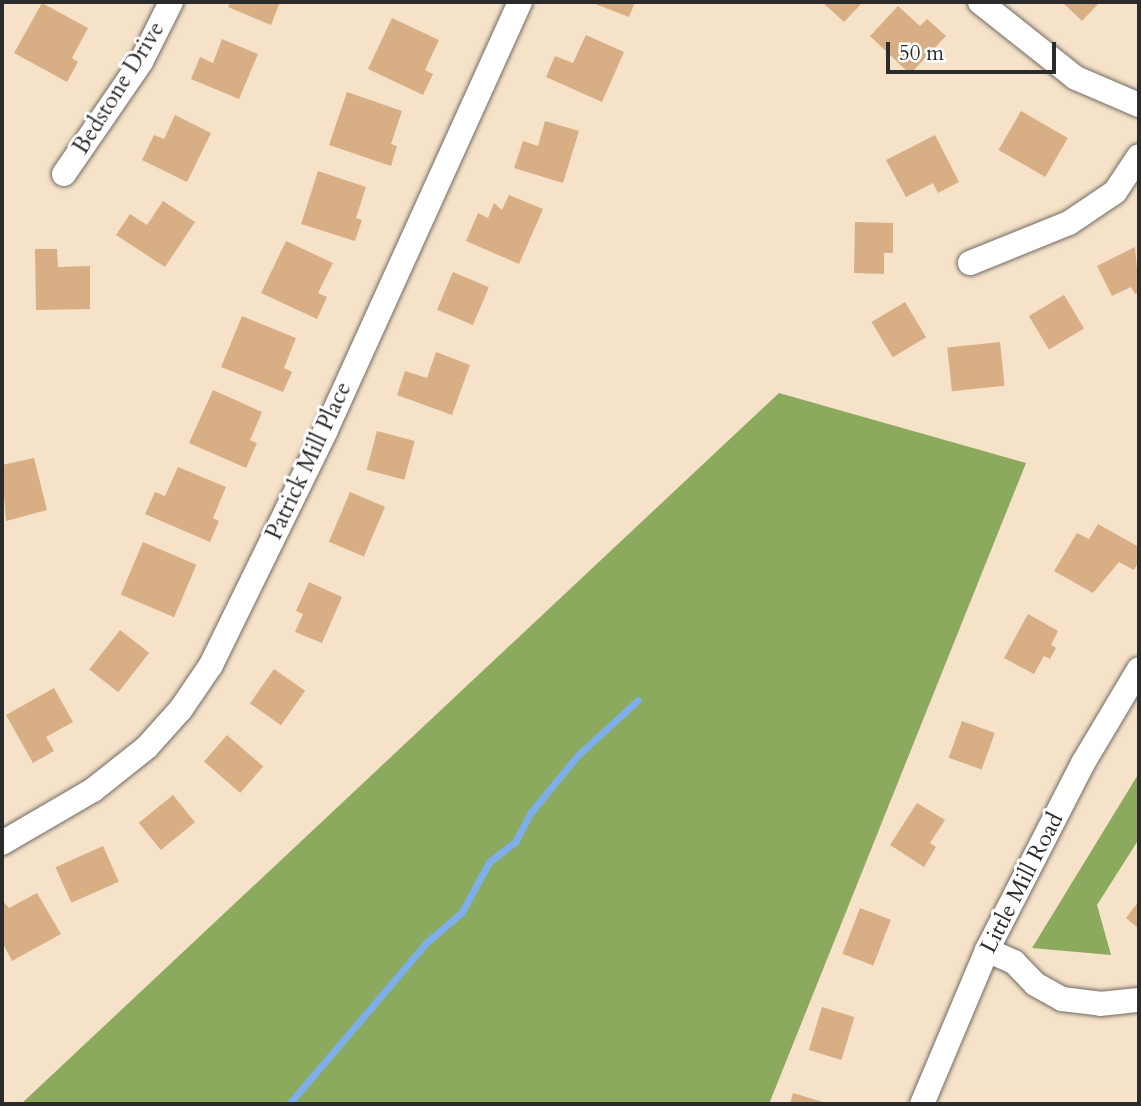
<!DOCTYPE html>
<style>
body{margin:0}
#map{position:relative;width:1141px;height:1106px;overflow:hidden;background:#f6e2c9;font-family:Cardo,serif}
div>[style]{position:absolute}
.forest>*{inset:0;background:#8caa5d}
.stream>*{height:7px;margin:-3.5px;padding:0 3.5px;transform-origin:3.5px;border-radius:3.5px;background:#7fafea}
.building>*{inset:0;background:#d8af84;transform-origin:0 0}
.roads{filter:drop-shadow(0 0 2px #726b62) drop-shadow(0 0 2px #726b62)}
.minor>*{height:24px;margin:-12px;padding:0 12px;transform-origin:12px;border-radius:12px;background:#fff}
span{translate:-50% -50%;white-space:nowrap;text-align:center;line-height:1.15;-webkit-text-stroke:6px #fff;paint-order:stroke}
.street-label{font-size:23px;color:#2b2b2b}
.frame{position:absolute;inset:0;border:4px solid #2b2b2b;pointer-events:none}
.scale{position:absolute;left:886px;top:42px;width:170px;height:32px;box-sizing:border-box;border:4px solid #2b2b2b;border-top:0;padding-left:9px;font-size:21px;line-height:24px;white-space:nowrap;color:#2b2b2b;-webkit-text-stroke:5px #fff;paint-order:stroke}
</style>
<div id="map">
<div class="forest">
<div style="clip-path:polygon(779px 393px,1026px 463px,769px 1104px,21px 1104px)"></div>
<div style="clip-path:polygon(1139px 773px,1139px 839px,1097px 905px,1111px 955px,1032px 948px)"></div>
</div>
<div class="stream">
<div style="left:289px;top:1104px;width:213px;rotate:-49.6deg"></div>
<div style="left:427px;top:942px;width:46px;rotate:-40.6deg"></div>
<div style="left:462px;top:912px;width:57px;rotate:-61.6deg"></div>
<div style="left:489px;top:862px;width:33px;rotate:-38deg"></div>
<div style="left:515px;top:842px;width:34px;rotate:-62deg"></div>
<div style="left:531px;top:812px;width:74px;rotate:-50.5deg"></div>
<div style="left:578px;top:755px;width:81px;rotate:-42.5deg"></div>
</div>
<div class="building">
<div style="clip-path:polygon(231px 2px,280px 2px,271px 25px,228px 7px)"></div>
<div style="clip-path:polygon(590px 2px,635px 2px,629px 17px)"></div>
<div style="clip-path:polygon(822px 2px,863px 2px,844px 22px)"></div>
<div style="clip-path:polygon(1062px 2px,1100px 2px,1082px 21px)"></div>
<div style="clip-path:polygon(42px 3px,88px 28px,72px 58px,78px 62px,67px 82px,14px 53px)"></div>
<div style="clip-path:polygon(898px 6px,920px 26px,927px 19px,946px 36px,910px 74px,870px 36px)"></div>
<div style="clip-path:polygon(392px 18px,439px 40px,425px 70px,433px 74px,423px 95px,368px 69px)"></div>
<div style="clip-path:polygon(586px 35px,624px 52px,602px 102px,546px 77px,555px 56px,573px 63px)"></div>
<div style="clip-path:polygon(222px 39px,258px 54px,239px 99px,191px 79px,200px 57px,213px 63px)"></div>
<div style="clip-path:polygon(347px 92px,402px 111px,391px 144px,397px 146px,391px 166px,329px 145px)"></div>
<div style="left:1021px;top:111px;width:54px;height:45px;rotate:30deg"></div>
<div style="clip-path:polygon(175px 115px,211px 133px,187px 182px,142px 160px,154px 135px,164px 139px)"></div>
<div style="clip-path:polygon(545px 121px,579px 131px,563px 183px,514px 168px,523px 141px,538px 146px)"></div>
<div style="clip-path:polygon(935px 135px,959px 182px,938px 193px,933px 183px,906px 197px,886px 160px)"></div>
<div style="clip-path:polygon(318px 171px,366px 187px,356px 218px,362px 220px,355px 241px,301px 224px)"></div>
<div style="clip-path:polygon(509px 195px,543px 209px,519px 264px,466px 241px,478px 213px,488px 218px,494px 203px,502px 210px)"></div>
<div style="clip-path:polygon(163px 201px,195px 222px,165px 267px,116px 235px,130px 214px,147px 225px)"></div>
<div style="clip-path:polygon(855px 222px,893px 223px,893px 253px,884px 253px,884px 274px,854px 273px)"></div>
<div style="clip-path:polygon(286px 241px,333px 263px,318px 293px,327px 297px,317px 319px,261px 293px)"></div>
<div style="clip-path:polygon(1135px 247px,1139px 292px,1135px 294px,1131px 287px,1112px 296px,1097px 266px)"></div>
<div style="clip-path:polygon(35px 249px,57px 249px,58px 267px,90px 266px,90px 309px,36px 310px)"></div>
<div style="left:453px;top:272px;width:39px;height:41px;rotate:23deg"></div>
<div style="left:1064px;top:295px;width:39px;height:41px;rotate:59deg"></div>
<div style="left:905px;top:302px;width:41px;height:39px;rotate:59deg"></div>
<div style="clip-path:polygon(242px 316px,296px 338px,284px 368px,292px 372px,283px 392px,221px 367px)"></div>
<div style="left:1000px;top:342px;width:44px;height:53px;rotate:84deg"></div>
<div style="clip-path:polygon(436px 352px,470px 365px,452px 415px,397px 395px,405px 371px,427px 378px)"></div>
<div style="clip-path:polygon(213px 390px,262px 412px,250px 440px,257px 443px,246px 468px,189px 443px)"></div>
<div style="left:377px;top:431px;width:39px;height:40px;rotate:15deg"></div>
<div style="clip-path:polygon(34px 458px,47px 510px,6px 521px,2px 465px)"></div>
<div style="clip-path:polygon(178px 467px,226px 487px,213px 518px,219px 521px,210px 542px,145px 514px,155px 492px,165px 496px)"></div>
<div style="left:350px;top:492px;width:38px;height:54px;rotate:23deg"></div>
<div style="clip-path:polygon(1098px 524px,1139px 547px,1139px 561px,1134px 570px,1119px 562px,1093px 593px,1054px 571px,1077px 533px,1089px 539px)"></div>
<div style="left:143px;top:542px;width:58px;height:57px;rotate:23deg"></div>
<div style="clip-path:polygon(309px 582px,342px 597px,322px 643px,295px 632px,303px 614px,296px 611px)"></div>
<div style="clip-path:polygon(1028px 614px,1058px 631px,1051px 645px,1056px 648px,1050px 659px,1044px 656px,1034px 674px,1004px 658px)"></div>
<div style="left:120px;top:630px;width:37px;height:50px;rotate:38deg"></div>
<div style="left:274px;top:669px;width:38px;height:42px;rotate:35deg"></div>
<div style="clip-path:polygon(54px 688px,73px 722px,46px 737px,54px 751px,33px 763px,6px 715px)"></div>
<div style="left:962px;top:721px;width:35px;height:39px;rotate:20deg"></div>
<div style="left:227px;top:735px;width:48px;height:35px;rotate:41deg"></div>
<div style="left:173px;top:795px;width:35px;height:44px;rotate:51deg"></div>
<div style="clip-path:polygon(917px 803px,945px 820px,930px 843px,936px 847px,924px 867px,890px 845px)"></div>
<div style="left:103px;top:846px;width:39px;height:52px;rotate:66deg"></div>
<div style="clip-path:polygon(37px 893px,61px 934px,12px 961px,2px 942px,2px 900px,9px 908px)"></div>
<div style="clip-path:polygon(1139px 901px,1139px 929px,1126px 918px)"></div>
<div style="left:860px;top:908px;width:33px;height:49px;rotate:21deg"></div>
<div style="left:822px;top:1007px;width:34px;height:45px;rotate:17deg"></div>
<div style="clip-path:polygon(793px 1093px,823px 1102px,822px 1104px,790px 1104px)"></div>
</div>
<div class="roads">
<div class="minor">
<div style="left:980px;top:2px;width:122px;rotate:38.4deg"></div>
<div style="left:1076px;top:78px;width:69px;rotate:23.2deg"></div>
<div style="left:64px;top:174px;width:136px;rotate:-55.5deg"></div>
<div style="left:141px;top:62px;width:67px;rotate:-63.4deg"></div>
<div style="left:970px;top:263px;width:107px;rotate:-22deg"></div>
<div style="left:1069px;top:223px;width:55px;rotate:-34deg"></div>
<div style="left:1115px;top:192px;width:43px;rotate:-56.3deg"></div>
<div style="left:2px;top:843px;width:105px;rotate:-30.2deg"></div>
<div style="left:93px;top:790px;width:69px;rotate:-38.5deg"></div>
<div style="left:147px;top:747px;width:51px;rotate:-48.2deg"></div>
<div style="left:181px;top:709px;width:53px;rotate:-55.7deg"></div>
<div style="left:211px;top:665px;width:259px;rotate:-63.9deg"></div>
<div style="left:325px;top:432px;width:472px;rotate:-65.6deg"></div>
<div style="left:987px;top:950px;width:30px;rotate:24deg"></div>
<div style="left:1014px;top:962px;width:30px;rotate:46deg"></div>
<div style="left:1035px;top:984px;width:31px;rotate:29deg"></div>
<div style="left:1062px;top:999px;width:38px;rotate:7deg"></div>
<div style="left:1100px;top:1004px;width:39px;rotate:-6deg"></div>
<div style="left:922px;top:1104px;width:167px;rotate:-67.1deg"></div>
<div style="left:987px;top:950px;width:210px;rotate:-62.8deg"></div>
<div style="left:1083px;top:763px;width:109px;rotate:-59.2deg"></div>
</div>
</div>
<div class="street-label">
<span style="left:119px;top:88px;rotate:-58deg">Bedstone Drive</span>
<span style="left:309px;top:461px;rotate:-65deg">Patrick Mill Place</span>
<span style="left:1022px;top:883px;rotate:-63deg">Little Mill Road</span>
</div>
<div class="frame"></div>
<div class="scale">50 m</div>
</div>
